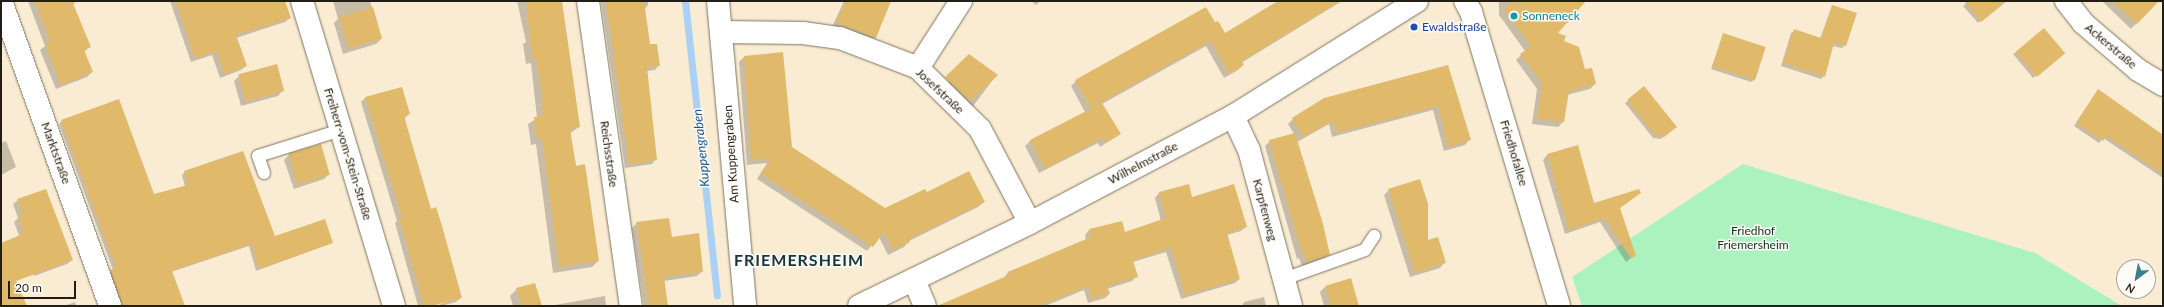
<!DOCTYPE html>
<meta charset="utf-8">
<style>
body{margin:0}
#map{position:relative;width:2164px;height:307px;overflow:hidden;background:#f9ecd3;font-family:Lato,sans-serif}
div>[style]{position:absolute}
.green>*{inset:0;background:#abf2bf}
.shadow>*{inset:0;background:#0003;transform-origin:0 0}
.stream>*{height:7px;margin:-3.5px;padding:0 3.5px;transform-origin:3.5px;border-radius:3.5px;background:#abd0f5}
.building>*{inset:0;background:#e0ba6a;transform-origin:0 0}
.roads{filter:drop-shadow(0 0 1px #7e735c) drop-shadow(0 0 1px #7e735c)}
.service>*{height:12px;margin:-6px;padding:0 6px;transform-origin:6px;border-radius:6px;background:#fff}
.minor>*{height:22px;margin:-11px;padding:0 11px;transform-origin:11px;border-radius:11px;background:#fff}
.tertiary>*{height:22px;margin:-11px;padding:0 11px;transform-origin:11px;border-radius:11px;background:#fff}
.dots>*{width:11px;height:11px;translate:-50% -50%;box-sizing:border-box;border:2px solid #fdfbf6;border-radius:50%}
span{translate:-50% -50%;white-space:nowrap;text-align:center;line-height:1.15;-webkit-text-stroke:3px #fdfbf6;paint-order:stroke}
.culture-label{font-size:12px;color:#0d838f}
.left{translate:0 -50%;text-align:left}
.transit-label{font-size:12px;color:#164399}
.street-label{font-size:12px;color:#231e15}
.park-label{font-size:12px;color:#11321c}
.water-label{font-size:13px;color:#195a91;font-style:italic}
.district-label{font-size:16px;color:#16363e;font-weight:700;letter-spacing:1px}
.frame{position:absolute;inset:0;border:2px solid #231e15;pointer-events:none}
.north{position:absolute;left:2116px;top:259px;width:40px;height:40px;box-sizing:border-box;background:#fdfbf6;border:1px solid #a6a39c;border-radius:50%;rotate:212deg;font-size:11px;font-weight:700;line-height:16px;text-align:center;color:#231e15}
.north::after{content:'';display:block;margin:auto;width:14px;height:18px;background:#3b7f8e;clip-path:polygon(50% 0,100% 100%,50% 72%,0 100%)}
.scale{position:absolute;left:8px;top:281px;width:68px;height:18px;box-sizing:border-box;border:2px solid #231e15;border-top:0;padding-left:5px;font-size:12px;line-height:14px;white-space:nowrap;color:#231e15;-webkit-text-stroke:3px #fdfbf6;paint-order:stroke}
</style>
<div id="map">
<div class="green">
<div style="clip-path:polygon(1743px 164px,2035px 253px,2122px 306px,1582px 306px,1572px 277px)"></div>
</div>
<div class="shadow">
<div style="clip-path:polygon(28px 1px,76px 1px,73px 5px,89px 47px,84px 52px,92px 72px,87px 77px,56px 89px,40px 50px,45px 46px)"></div>
<div style="clip-path:polygon(170px 1px,284px 1px,290px 18px,285px 22px,236px 38px,246px 66px,241px 70px,220px 78px,212px 55px,191px 62px)"></div>
<div style="clip-path:polygon(333px 1px,370px 1px,381px 39px,376px 44px,343px 54px,334px 23px,338px 19px)"></div>
<div style="clip-path:polygon(517px 1px,561px 1px,579px 127px,569px 134px,598px 261px,592px 267px,553px 273px,536px 144px,531px 145px,528px 124px,537px 118px,531px 63px,526px 64px,523px 44px,526px 42px)"></div>
<div style="clip-path:polygon(601px 1px,648px 1px,648px 5px,644px 10px,649px 46px,659px 65px,655px 70px,646px 71px,656px 159px,652px 164px,625px 168px)"></div>
<div style="clip-path:polygon(844px 1px,866px 1px,886px 9px,875px 38px,870px 43px,832px 27px)"></div>
<div style="clip-path:polygon(1031px 1px,1040px 1px,1036px 5px)"></div>
<div style="clip-path:polygon(1280px 1px,1342px 1px,1241px 63px,1243px 65px,1238px 70px,1224px 78px,1206px 46px,1102px 104px,1120px 134px,1100px 147px,1098px 143px,1039px 173px,1025px 146px,1030px 141px,1085px 112px,1071px 86px,1076px 81px,1215px 24px,1225px 34px)"></div>
<div style="clip-path:polygon(1499px 1px,1585px 1px,1556px 33px,1595px 84px,1590px 89px,1567px 95px,1563px 122px,1558px 127px,1532px 124px,1537px 89px,1516px 60px,1525px 51px,1499px 15px)"></div>
<div style="clip-path:polygon(1969px 1px,2005px 1px,1978px 23px,1963px 6px)"></div>
<div style="clip-path:polygon(2102px 1px,2158px 1px,2131px 29px)"></div>
<div style="clip-path:polygon(1832px 6px,1845px 45px,1842px 48px,1832px 46px,1824px 76px,1821px 79px,1781px 66px,1791px 33px,1794px 31px,1820px 39px)"></div>
<div style="clip-path:polygon(1724px 34px,1754px 80px,1751px 82px,1711px 69px)"></div>
<div style="clip-path:polygon(2016px 52px,2061px 55px,2033px 78px,2013px 54px)"></div>
<div style="left:969px;top:55px;width:34px;height:40px;rotate:37deg"></div>
<div style="clip-path:polygon(744px 57px,791px 148px,885px 209px,984px 202px,978px 207px,909px 241px,904px 247px,888px 255px,879px 237px,867px 251px,757px 179px,767px 163px,747px 165px,739px 62px)"></div>
<div style="clip-path:polygon(1448px 66px,1469px 140px,1465px 145px,1444px 151px,1433px 110px,1332px 137px,1329px 124px,1297px 142px,1329px 254px,1324px 259px,1302px 267px,1299px 258px,1297px 259px,1265px 146px,1270px 141px,1294px 134px,1288px 124px,1293px 119px)"></div>
<div style="clip-path:polygon(239px 76px,283px 90px,278px 96px,241px 106px,234px 81px)"></div>
<div style="clip-path:polygon(402px 88px,409px 114px,404px 119px,431px 210px,461px 298px,456px 302px,441px 306px,436px 306px,457px 298px,418px 306px,395px 223px,397px 221px,361px 102px,365px 98px)"></div>
<div style="clip-path:polygon(2098px 90px,2163px 135px,2163px 178px,2103px 138px,2099px 143px,2074px 126px)"></div>
<div style="clip-path:polygon(1628px 101px,1673px 129px,1661px 139px,1653px 138px,1625px 103px)"></div>
<div style="clip-path:polygon(62px 121px,154px 195px,185px 187px,182px 175px,185px 172px,274px 238px,332px 243px,256px 271px,249px 246px,171px 272px,184px 306px,119px 306px,108px 274px,113px 270px,59px 124px)"></div>
<div style="clip-path:polygon(6px 141px,16px 167px,1px 175px,1px 143px)"></div>
<div style="clip-path:polygon(320px 146px,329px 174px,324px 179px,294px 189px,284px 160px,289px 155px)"></div>
<div style="clip-path:polygon(1577px 147px,1593px 205px,1640px 193px,1619px 208px,1635px 255px,1626px 262px,1600px 222px,1565px 234px,1543px 160px,1547px 155px)"></div>
<div style="clip-path:polygon(1188px 185px,1192px 199px,1246px 227px,1241px 231px,1227px 235px,1239px 279px,1235px 283px,1181px 299px,1166px 252px,1133px 262px,1137px 276px,1132px 281px,1107px 289px,1109px 294px,1105px 298px,1088px 303px,1084px 290px,1045px 306px,952px 306px,1004px 278px,1008px 272px,1086px 240px,1085px 235px,1089px 230px,1121px 222px,1124px 233px,1161px 221px,1155px 198px,1159px 193px)"></div>
<div style="clip-path:polygon(1389px 190px,1445px 262px,1440px 268px,1410px 277px,1384px 195px)"></div>
<div style="clip-path:polygon(18px 200px,72px 260px,67px 264px,34px 276px,14px 222px,18px 218px,13px 204px)"></div>
<div style="clip-path:polygon(637px 223px,671px 238px,702px 271px,697px 276px,664px 281px,667px 306px,644px 306px,632px 228px)"></div>
<div style="clip-path:polygon(1325px 287px,1359px 306px,1324px 306px,1320px 292px)"></div>
<div style="clip-path:polygon(517px 289px,541px 306px,513px 306px,510px 296px)"></div>
<div style="clip-path:polygon(605px 296px,606px 306px,549px 306px)"></div>
<div style="clip-path:polygon(1264px 297px,1266px 306px,1242px 306px,1244px 302px)"></div>
<div style="clip-path:polygon(75px 302px,76px 306px,64px 306px)"></div>
</div>
<div class="stream">
<div style="left:685px;top:1px;width:296px;rotate:83.8deg"></div>
</div>
<div class="building">
<div style="clip-path:polygon(35px 1px,72px 1px,91px 47px,84px 50px,93px 72px,61px 85px,45px 44px,50px 42px)"></div>
<div style="clip-path:polygon(176px 1px,285px 1px,291px 18px,236px 35px,247px 66px,224px 74px,217px 51px,195px 59px)"></div>
<div style="clip-path:polygon(526px 1px,562px 1px,580px 127px,570px 129px,576px 166px,585px 164px,599px 261px,559px 267px,542px 138px,537px 139px,534px 117px,543px 116px,541px 103px,543px 103px,536px 58px,532px 58px)"></div>
<div style="clip-path:polygon(606px 1px,644px 1px,650px 44px,657px 44px,660px 66px,647px 67px,657px 160px,629px 164px)"></div>
<div style="clip-path:polygon(846px 1px,891px 1px,876px 38px,836px 22px)"></div>
<div style="clip-path:polygon(1278px 1px,1341px 1px,1242px 61px,1244px 65px,1229px 74px,1211px 41px,1091px 108px,1075px 80px,1206px 7px,1215px 22px,1218px 21px,1225px 33px)"></div>
<div style="clip-path:polygon(1512px 1px,1586px 1px,1558px 33px,1566px 36px,1564px 41px,1579px 47px,1585px 69px,1592px 68px,1596px 84px,1569px 91px,1564px 122px,1537px 119px,1542px 83px,1520px 54px,1531px 46px,1504px 9px)"></div>
<div style="clip-path:polygon(1964px 1px,2007px 1px,1981px 22px)"></div>
<div style="clip-path:polygon(2112px 1px,2159px 1px,2137px 24px)"></div>
<div style="clip-path:polygon(1832px 5px,1857px 13px,1846px 46px,1834px 43px,1825px 77px,1783px 63px,1794px 29px,1821px 38px)"></div>
<div style="left:373px;top:7px;width:33px;height:35px;rotate:74deg"></div>
<div style="left:2044px;top:28px;width:33px;height:37px;rotate:50deg"></div>
<div style="left:1723px;top:33px;width:45px;height:35px;rotate:18deg"></div>
<div style="clip-path:polygon(783px 52px,792px 147px,885px 208px,925px 189px,927px 192px,969px 171px,985px 202px,909px 239px,910px 242px,893px 250px,884px 232px,873px 247px,761px 174px,771px 158px,751px 160px,744px 56px)"></div>
<div style="clip-path:polygon(969px 54px,998px 75px,970px 101px,945px 77px)"></div>
<div style="left:277px;top:64px;width:28px;height:40px;rotate:75deg"></div>
<div style="clip-path:polygon(1448px 65px,1471px 140px,1448px 147px,1438px 106px,1337px 133px,1333px 121px,1303px 137px,1292px 118px,1324px 98px)"></div>
<div style="clip-path:polygon(1644px 86px,1677px 127px,1664px 137px,1655px 135px,1627px 100px)"></div>
<div style="clip-path:polygon(402px 87px,410px 114px,404px 116px,431px 209px,436px 207px,442px 226px,462px 298px,432px 306px,424px 306px,399px 218px,402px 217px,365px 97px)"></div>
<div style="clip-path:polygon(2098px 89px,2163px 135px,2163px 174px,2106px 136px,2103px 141px,2076px 123px)"></div>
<div style="clip-path:polygon(119px 99px,154px 194px,188px 185px,184px 171px,243px 151px,275px 236px,325px 219px,333px 243px,259px 269px,251px 244px,172px 271px,185px 306px,122px 306px,110px 270px,116px 268px,61px 120px)"></div>
<div style="clip-path:polygon(1102px 103px,1121px 134px,1106px 143px,1103px 138px,1045px 169px,1030px 140px)"></div>
<div style="clip-path:polygon(1295px 133px,1323px 224px,1330px 255px,1307px 262px,1304px 253px,1302px 254px,1269px 140px)"></div>
<div style="left:321px;top:144px;width:32px;height:34px;rotate:74deg"></div>
<div style="clip-path:polygon(1578px 145px,1594px 203px,1639px 189px,1641px 193px,1620px 208px,1636px 256px,1631px 258px,1604px 218px,1569px 230px,1547px 154px)"></div>
<div style="clip-path:polygon(1420px 179px,1428px 204px,1428px 240px,1438px 237px,1446px 263px,1415px 273px,1388px 189px)"></div>
<div style="clip-path:polygon(1189px 184px,1192px 197px,1234px 184px,1247px 227px,1227px 233px,1240px 279px,1185px 295px,1171px 248px,1133px 260px,1138px 277px,1107px 286px,1110px 294px,1092px 299px,1088px 286px,1040px 306px,937px 306px,1009px 275px,1008px 272px,1091px 237px,1089px 229px,1122px 221px,1125px 232px,1166px 218px,1159px 192px)"></div>
<div style="clip-path:polygon(46px 189px,73px 260px,16px 281px,27px 306px,1px 306px,1px 243px,23px 234px,18px 216px,23px 215px,17px 199px)"></div>
<div style="clip-path:polygon(669px 218px,672px 237px,699px 233px,703px 272px,664px 277px,668px 306px,649px 306px,636px 222px)"></div>
<div style="clip-path:polygon(1351px 278px,1359px 306px,1331px 306px,1325px 286px)"></div>
<div style="clip-path:polygon(535px 283px,542px 306px,522px 306px,516px 288px)"></div>
</div>
<div class="roads">
<div class="service">
<div style="left:264px;top:173px;width:18px;rotate:-109deg"></div>
<div style="left:258px;top:156px;width:87px;rotate:-17.4deg"></div>
<div style="left:1284px;top:279px;width:86px;rotate:-19.7deg"></div>
<div style="left:1365px;top:250px;width:17px;rotate:-57deg"></div>
</div>
<div class="minor">
<div style="left:1px;top:1px;width:324px;rotate:70.3deg"></div>
<div style="left:302px;top:1px;width:319px;rotate:73.2deg"></div>
<div style="left:588px;top:1px;width:308px;rotate:82deg"></div>
<div style="left:718px;top:1px;width:306px;rotate:84.9deg"></div>
<div style="left:1465px;top:1px;width:13px;rotate:61deg"></div>
<div style="left:1471px;top:12px;width:307px;rotate:73.3deg"></div>
<div style="left:2066px;top:1px;width:28px;rotate:52deg"></div>
<div style="left:2083px;top:23px;width:72px;rotate:40.5deg"></div>
<div style="left:2138px;top:70px;width:29px;rotate:31deg"></div>
<div style="left:722px;top:32px;width:81px;rotate:0.7deg"></div>
<div style="left:803px;top:33px;width:37px;rotate:8deg"></div>
<div style="left:840px;top:38px;width:84px;rotate:21deg"></div>
<div style="left:918px;top:68px;width:87px;rotate:44.5deg"></div>
<div style="left:980px;top:129px;width:106px;rotate:62deg"></div>
<div style="left:918px;top:68px;width:80px;rotate:-57.3deg"></div>
<div style="left:1233px;top:116px;width:38px;rotate:65deg"></div>
<div style="left:1249px;top:150px;width:162px;rotate:74.9deg"></div>
<div style="left:914px;top:280px;width:28px;rotate:67deg"></div>
</div>
<div class="tertiary">
<div style="left:859px;top:306px;width:190px;rotate:-25.9deg"></div>
<div style="left:1030px;top:223px;width:229px;rotate:-27.8deg"></div>
<div style="left:1233px;top:116px;width:217px;rotate:-32deg"></div>
</div>
</div>
<div class="dots">
<div style="left:1514px;top:16px;background:#0f9aa8"></div>
<div style="left:1414px;top:27px;background:#1a4fb4"></div>
</div>
<div class="culture-label">
<span class="left" style="left:1522px;top:16px">Sonneneck</span>
</div>
<div class="transit-label">
<span class="left" style="left:1422px;top:27px">Ewaldstraße</span>
</div>
<div class="street-label">
<span style="left:2111px;top:46px;rotate:40deg">Ackerstraße</span>
<span style="left:940px;top:91px;rotate:43deg">Josefstraße</span>
<span style="left:56px;top:153px;rotate:70deg">Marktstraße</span>
<span style="left:1514px;top:153px;rotate:73deg">Friedhofallee</span>
<span style="left:348px;top:154px;rotate:73deg">Freiherr-vom-Stein-Straße</span>
<span style="left:609px;top:154px;rotate:82deg">Reichsstraße</span>
<span style="left:731px;top:154px;rotate:-94deg">Am Kuppengraben</span>
<span style="left:1143px;top:163px;rotate:-28deg">Wilhelmstraße</span>
<span style="left:1265px;top:210px;rotate:75deg">Karpfenweg</span>
</div>
<div class="park-label">
<span style="left:1753px;top:238px">Friedhof<br>Friemersheim</span>
</div>
<div class="water-label">
<span style="left:701px;top:148px;rotate:-96deg">Kuppengraben</span>
</div>
<div class="district-label">
<span style="left:799px;top:260px">FRIEMERSHEIM</span>
</div>
<div class="frame"></div>
<div class="north">N</div>
<div class="scale">20 m</div>
</div>
